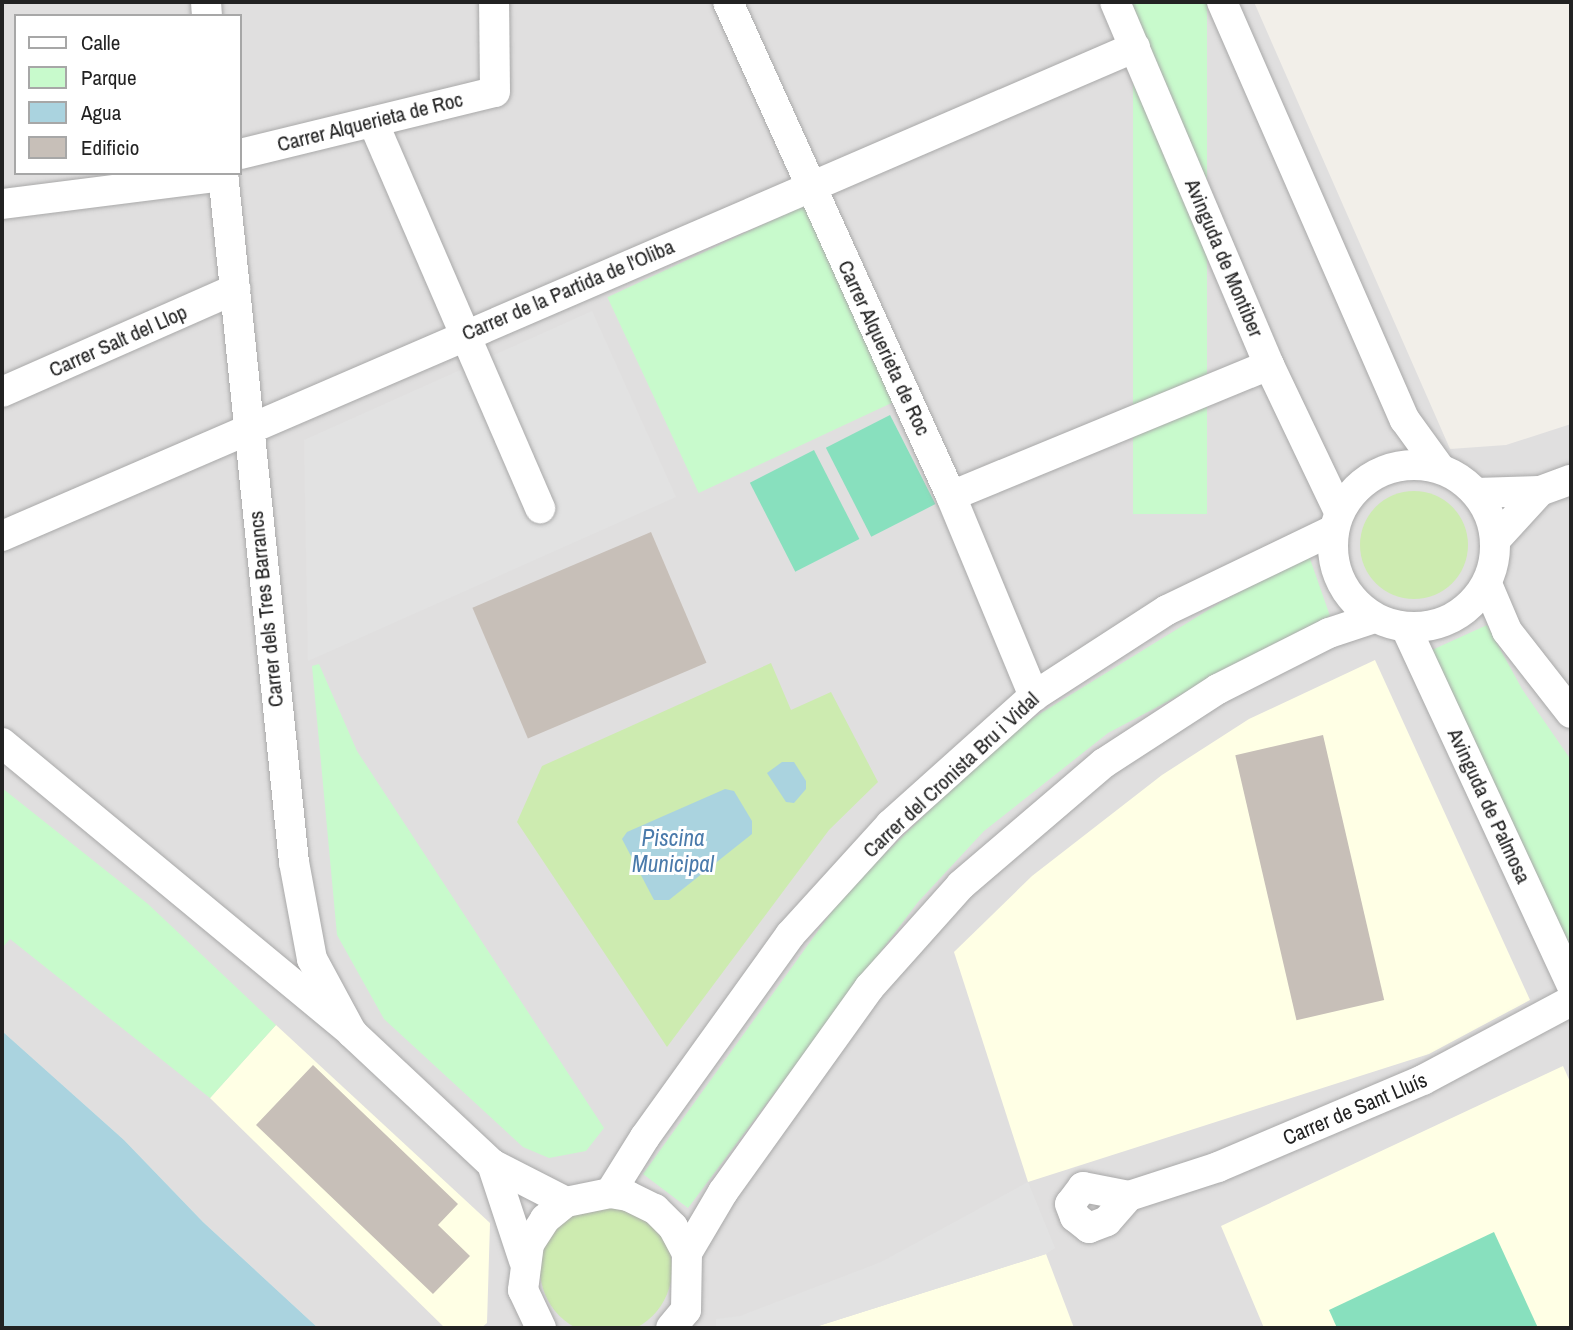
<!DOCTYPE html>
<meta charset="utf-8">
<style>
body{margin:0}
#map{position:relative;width:1573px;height:1330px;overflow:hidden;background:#f2efe9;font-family:"Archivo Narrow",sans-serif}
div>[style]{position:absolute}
.residential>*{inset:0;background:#e0dfdf}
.education>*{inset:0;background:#ffffe5}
.grass>*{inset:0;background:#cdebb0}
.round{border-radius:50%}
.park>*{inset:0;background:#c8facc;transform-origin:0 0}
.pitch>*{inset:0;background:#88e0be;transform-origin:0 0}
.parking>*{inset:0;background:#e2e2e2}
.water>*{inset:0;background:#aad3df}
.building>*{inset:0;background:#c7bfb8;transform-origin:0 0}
.roads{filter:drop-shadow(0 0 2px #a9a9a9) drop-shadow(0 0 2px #a9a9a9)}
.minor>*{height:30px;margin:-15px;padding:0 15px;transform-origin:15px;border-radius:15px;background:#fff}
.minor>.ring{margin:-15px;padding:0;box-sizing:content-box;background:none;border:30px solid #fff;border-radius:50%}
span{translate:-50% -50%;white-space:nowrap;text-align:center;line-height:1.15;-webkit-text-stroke:6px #fff;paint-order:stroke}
.street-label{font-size:21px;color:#222}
.water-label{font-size:23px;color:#4a7aab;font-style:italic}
.frame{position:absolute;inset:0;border:4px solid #222;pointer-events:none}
.legend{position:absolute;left:14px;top:14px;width:228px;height:161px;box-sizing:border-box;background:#fff;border:2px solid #a7a7a7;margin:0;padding:9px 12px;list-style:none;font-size:21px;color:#222}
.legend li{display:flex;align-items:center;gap:14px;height:35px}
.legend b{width:35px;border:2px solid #a7a7a7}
</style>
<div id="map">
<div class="residential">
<div style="clip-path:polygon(evenodd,2px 2px,1254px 2px,1450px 449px,1506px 445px,1571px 424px,1571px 1328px,318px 1328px,203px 1222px,124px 1140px,2px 1031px,2px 2px,16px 16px,240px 16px,240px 173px,16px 173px,16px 16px)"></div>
</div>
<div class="education">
<div style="clip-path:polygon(1375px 660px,1530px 1000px,1429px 1054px,1028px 1182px,954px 952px,1032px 876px,1162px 775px,1249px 719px)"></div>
<div style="clip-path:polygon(276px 1025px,490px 1223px,487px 1323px,481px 1328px,445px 1328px,210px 1098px)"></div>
<div style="clip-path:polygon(1563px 1066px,1571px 1084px,1571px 1328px,1264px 1328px,1221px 1226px)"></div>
<div style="clip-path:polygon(1046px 1254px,1074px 1328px,812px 1328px)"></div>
</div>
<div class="grass">
<div class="round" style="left:1360px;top:491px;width:108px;height:108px"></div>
<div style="clip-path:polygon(771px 663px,791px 710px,831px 692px,878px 782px,829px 830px,667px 1047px,517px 822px,542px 766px)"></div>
<div class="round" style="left:540px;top:1203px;width:132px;height:132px"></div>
</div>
<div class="park">
<div style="left:1133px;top:2px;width:74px;height:512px"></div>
<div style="left:805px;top:205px;width:216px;height:218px;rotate:65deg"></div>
<div style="clip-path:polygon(1309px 556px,1330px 616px,1108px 733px,984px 831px,918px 902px,688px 1208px,643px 1174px,846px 892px,1007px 734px,1226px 599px)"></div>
<div style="clip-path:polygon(1487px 625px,1522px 689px,1571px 760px,1571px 953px,1432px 650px)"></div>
<div style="clip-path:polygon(319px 664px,357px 751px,604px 1128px,586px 1151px,549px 1158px,523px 1147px,384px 1019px,337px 935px,312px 666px)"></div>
<div style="clip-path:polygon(2px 788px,148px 904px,276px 1025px,210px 1098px,10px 939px,2px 948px)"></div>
</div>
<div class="pitch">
<div style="left:890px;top:415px;width:100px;height:72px;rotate:63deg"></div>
<div style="left:814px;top:450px;width:100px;height:72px;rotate:63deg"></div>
<div style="clip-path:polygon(1494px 1232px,1538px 1328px,1337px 1328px,1329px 1310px)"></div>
</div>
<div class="parking">
<div style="clip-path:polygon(592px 311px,676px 497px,308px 661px,304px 440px)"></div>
<div style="clip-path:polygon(1028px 1182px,1055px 1248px,1046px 1254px,812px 1328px,716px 1328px,716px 1319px,740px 1316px,881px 1262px)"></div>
</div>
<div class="water">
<div style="clip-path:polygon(782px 762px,794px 762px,806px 781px,806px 789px,794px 803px,786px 802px,767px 773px)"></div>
<div style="clip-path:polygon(725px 789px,734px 791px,752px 821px,752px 834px,669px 900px,654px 900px,622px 839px,627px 832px)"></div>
<div style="clip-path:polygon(2px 1031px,124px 1140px,203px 1222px,318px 1328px,2px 1328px)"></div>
</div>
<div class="building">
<div style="left:651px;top:532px;width:142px;height:194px;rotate:67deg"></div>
<div style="left:1323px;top:735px;width:272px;height:90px;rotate:77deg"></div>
<div style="clip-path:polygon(313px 1065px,458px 1204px,438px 1225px,470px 1256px,433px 1294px,256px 1125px)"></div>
</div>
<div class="roads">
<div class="minor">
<div style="left:206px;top:2px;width:14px;rotate:86deg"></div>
<div style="left:728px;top:2px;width:542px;rotate:65.7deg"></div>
<div style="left:951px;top:496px;width:217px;rotate:67.5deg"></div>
<div style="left:1115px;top:2px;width:394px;rotate:67deg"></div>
<div style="left:1269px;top:365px;width:163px;rotate:64.5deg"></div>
<div style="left:1222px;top:2px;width:456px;rotate:66.4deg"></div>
<div style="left:1405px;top:420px;width:58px;rotate:54.1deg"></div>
<div style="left:373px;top:122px;width:421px;rotate:66.6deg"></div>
<div style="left:240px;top:154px;width:262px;rotate:-13.7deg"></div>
<div style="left:495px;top:92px;width:90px;rotate:-90.6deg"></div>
<div style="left:223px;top:173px;width:693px;rotate:84.12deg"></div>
<div style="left:294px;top:862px;width:99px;rotate:79.5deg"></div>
<div style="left:312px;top:959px;width:84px;rotate:61.6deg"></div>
<div style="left:2px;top:204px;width:223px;rotate:-7.2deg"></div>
<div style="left:2px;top:392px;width:255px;rotate:-23.8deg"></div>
<div class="ring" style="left:1333px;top:465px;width:132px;height:132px"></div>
<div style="left:1476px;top:493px;width:64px;rotate:-1.8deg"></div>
<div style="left:1540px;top:491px;width:33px;rotate:-20deg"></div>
<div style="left:951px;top:496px;width:344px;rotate:-22.4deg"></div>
<div style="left:2px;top:536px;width:1234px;rotate:-23.34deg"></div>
<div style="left:1496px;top:539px;width:65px;rotate:-47.5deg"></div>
<div style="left:1487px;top:584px;width:51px;rotate:66.9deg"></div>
<div style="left:1507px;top:631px;width:104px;rotate:52deg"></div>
<div style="left:1406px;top:628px;width:392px;rotate:65.1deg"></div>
<div style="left:2px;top:743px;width:455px;rotate:39.6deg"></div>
<div style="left:352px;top:1033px;width:192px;rotate:43.1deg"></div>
<div style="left:492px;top:1164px;width:83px;rotate:27.2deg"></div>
<div style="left:492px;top:1164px;width:102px;rotate:71.7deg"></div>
<div style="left:610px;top:1193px;width:66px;rotate:-58deg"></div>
<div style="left:645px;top:1137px;width:249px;rotate:-54.3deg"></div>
<div style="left:790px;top:935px;width:149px;rotate:-47.7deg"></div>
<div style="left:890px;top:825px;width:193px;rotate:-41.9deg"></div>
<div style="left:1034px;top:696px;width:158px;rotate:-32.9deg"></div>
<div style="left:1167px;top:610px;width:184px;rotate:-25.7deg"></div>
<div style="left:1129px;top:1196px;width:47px;rotate:-168.9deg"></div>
<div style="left:1083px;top:1187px;width:21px;rotate:127deg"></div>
<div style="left:1070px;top:1204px;width:14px;rotate:69deg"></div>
<div style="left:1075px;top:1217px;width:18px;rotate:38deg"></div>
<div style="left:1089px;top:1228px;width:19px;rotate:-21deg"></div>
<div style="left:1107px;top:1221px;width:33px;rotate:-49deg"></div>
<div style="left:1129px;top:1196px;width:94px;rotate:-18deg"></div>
<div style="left:1218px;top:1167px;width:223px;rotate:-23deg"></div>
<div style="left:1423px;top:1080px;width:168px;rotate:-28.1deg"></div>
<div style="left:687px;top:1253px;width:71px;rotate:-59.5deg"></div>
<div style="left:723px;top:1192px;width:251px;rotate:-54.4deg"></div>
<div style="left:869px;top:988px;width:138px;rotate:-48.2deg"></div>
<div style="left:961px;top:885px;width:188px;rotate:-40.5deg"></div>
<div style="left:1104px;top:763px;width:136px;rotate:-33deg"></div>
<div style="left:1218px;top:689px;width:124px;rotate:-26.8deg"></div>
<div style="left:1329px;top:633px;width:47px;rotate:-18.4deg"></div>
<div style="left:541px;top:1328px;width:42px;rotate:-115.3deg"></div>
<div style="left:523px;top:1290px;width:46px;rotate:-82.6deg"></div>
<div style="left:529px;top:1244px;width:30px;rotate:-57deg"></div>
<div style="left:545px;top:1219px;width:27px;rotate:-39deg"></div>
<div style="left:566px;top:1202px;width:45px;rotate:-11.6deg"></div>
<div style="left:610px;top:1193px;width:18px;rotate:9deg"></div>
<div style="left:628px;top:1196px;width:30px;rotate:26deg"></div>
<div style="left:655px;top:1209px;width:25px;rotate:45deg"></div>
<div style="left:673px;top:1227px;width:30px;rotate:62deg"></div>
<div style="left:687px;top:1253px;width:57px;rotate:91deg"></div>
<div style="left:686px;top:1310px;width:23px;rotate:130deg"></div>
</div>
</div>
<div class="street-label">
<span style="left:370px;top:122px;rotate:-14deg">Carrer Alquerieta de Roc</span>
<span style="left:1224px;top:258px;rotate:67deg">Avinguda de Montiber</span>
<span style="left:568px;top:290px;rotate:-23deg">Carrer de la Partida de l'Oliba</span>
<span style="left:118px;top:341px;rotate:-24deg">Carrer Salt del Llop</span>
<span style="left:884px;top:348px;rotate:65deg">Carrer Alquerieta de Roc</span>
<span style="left:266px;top:609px;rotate:-96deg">Carrer dels Tres Barrancs</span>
<span style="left:951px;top:775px;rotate:-43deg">Carrer del Cronista Bru i Vidal</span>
<span style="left:1489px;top:806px;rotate:65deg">Avinguda de Palmosa</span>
<span style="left:1355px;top:1109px;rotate:-23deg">Carrer de Sant Lluís</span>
</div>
<div class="water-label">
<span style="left:673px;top:851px">Piscina<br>Municipal</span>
</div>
<div class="frame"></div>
<ul class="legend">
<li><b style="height:9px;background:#fff"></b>Calle</li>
<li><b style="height:19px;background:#c8facc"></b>Parque</li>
<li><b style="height:19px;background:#aad3df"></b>Agua</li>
<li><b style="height:19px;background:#c7bfb8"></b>Edificio</li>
</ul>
</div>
